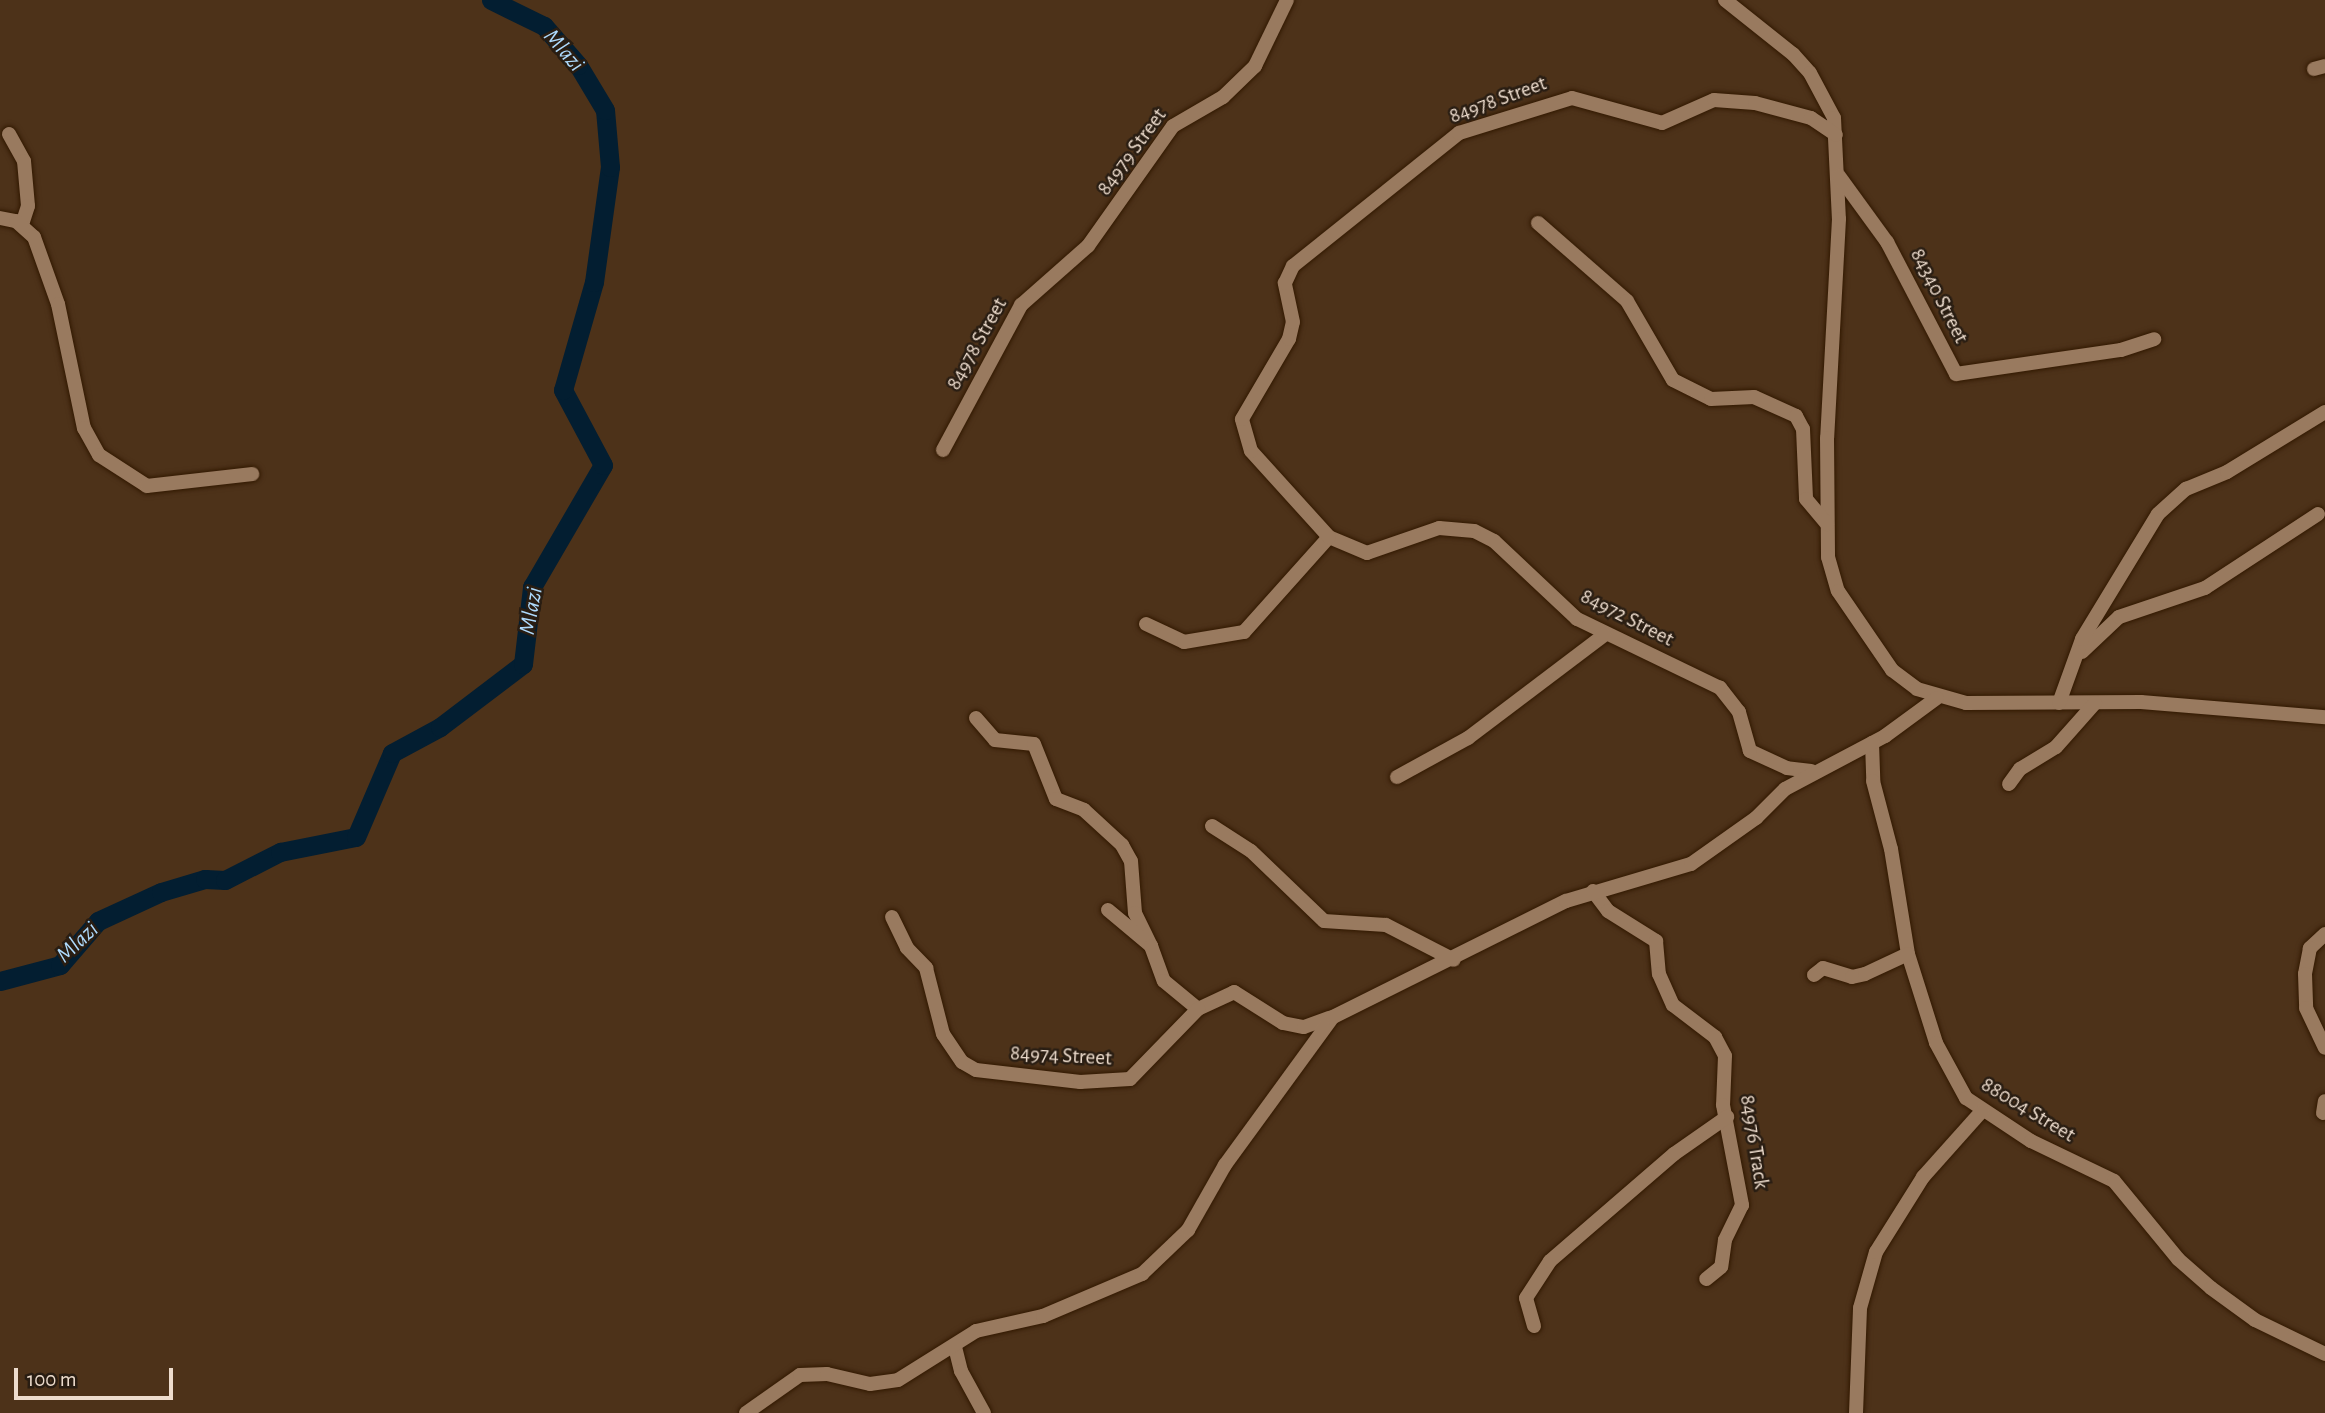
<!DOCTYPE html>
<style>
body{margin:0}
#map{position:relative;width:2325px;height:1413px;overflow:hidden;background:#4d3219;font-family:"Alegreya Sans",sans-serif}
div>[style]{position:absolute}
.river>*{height:19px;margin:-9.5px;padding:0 9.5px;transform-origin:9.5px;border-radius:9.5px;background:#031e31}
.roads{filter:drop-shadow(0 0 2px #321901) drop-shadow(0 0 2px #321901)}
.minor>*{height:14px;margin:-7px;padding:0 7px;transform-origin:7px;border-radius:7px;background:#997a5f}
span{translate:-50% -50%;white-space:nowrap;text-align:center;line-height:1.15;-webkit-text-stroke:5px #291d12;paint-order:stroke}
.street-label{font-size:21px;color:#eddccd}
.water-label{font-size:23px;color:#aedafc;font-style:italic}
.scale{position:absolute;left:14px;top:1368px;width:159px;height:32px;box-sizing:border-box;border:4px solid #eddccd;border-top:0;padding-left:9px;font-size:21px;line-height:24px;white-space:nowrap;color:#eddccd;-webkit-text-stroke:5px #291d12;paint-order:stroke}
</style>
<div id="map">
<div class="river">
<div style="left:0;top:981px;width:62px;rotate:-14.9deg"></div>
<div style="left:60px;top:965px;width:58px;rotate:-49.2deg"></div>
<div style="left:98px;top:921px;width:69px;rotate:-24.7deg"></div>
<div style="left:161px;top:892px;width:46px;rotate:-16.5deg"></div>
<div style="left:205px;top:879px;width:20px;rotate:3deg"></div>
<div style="left:225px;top:880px;width:62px;rotate:-27deg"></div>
<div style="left:280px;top:852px;width:77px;rotate:-11.2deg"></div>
<div style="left:356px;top:837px;width:91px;rotate:-66.8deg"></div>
<div style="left:392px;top:753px;width:55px;rotate:-28.4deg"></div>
<div style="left:440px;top:727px;width:104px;rotate:-37.2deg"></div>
<div style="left:523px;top:664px;width:78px;rotate:-83.3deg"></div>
<div style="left:532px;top:587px;width:141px;rotate:-59.8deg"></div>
<div style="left:603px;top:465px;width:85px;rotate:-118.1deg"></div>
<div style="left:563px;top:390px;width:112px;rotate:-74deg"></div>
<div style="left:594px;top:282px;width:116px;rotate:-82.1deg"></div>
<div style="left:610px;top:167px;width:57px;rotate:-95deg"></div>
<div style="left:605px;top:110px;width:52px;rotate:-121deg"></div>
<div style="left:578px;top:65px;width:52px;rotate:-131.1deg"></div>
<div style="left:544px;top:26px;width:59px;rotate:-153.9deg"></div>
</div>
<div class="roads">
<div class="minor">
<div style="left:1725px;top:0;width:87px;rotate:38.5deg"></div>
<div style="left:1793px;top:54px;width:25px;rotate:48deg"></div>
<div style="left:1810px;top:73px;width:51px;rotate:61.9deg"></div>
<div style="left:1834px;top:118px;width:101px;rotate:87.2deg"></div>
<div style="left:1839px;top:219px;width:219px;rotate:93.1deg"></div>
<div style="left:1827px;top:438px;width:119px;rotate:89.5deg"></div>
<div style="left:1828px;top:557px;width:35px;rotate:74deg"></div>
<div style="left:1838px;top:591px;width:96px;rotate:55.6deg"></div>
<div style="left:1892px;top:670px;width:31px;rotate:37deg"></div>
<div style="left:1917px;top:689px;width:51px;rotate:15.9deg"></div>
<div style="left:1966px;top:703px;width:175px;rotate:-0.3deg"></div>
<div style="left:2141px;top:702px;width:185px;rotate:4.7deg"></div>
<div style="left:2314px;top:69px;width:11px;rotate:-15deg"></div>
<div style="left:9px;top:134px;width:31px;rotate:61deg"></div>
<div style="left:24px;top:161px;width:45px;rotate:84.9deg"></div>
<div style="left:28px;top:206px;width:20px;rotate:108deg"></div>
<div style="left:1839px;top:176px;width:82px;rotate:54deg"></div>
<div style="left:1887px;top:242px;width:149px;rotate:62.4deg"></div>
<div style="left:1956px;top:374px;width:167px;rotate:-8.3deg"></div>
<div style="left:2121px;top:350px;width:35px;rotate:-18deg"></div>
<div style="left:0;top:218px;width:16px;rotate:11deg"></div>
<div style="left:16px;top:221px;width:24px;rotate:42deg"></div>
<div style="left:34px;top:237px;width:71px;rotate:70.3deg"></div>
<div style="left:58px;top:304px;width:127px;rotate:78.2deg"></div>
<div style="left:84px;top:428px;width:31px;rotate:61deg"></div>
<div style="left:99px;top:455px;width:57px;rotate:32.9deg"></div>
<div style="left:147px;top:486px;width:106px;rotate:-6.5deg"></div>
<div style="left:1538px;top:223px;width:118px;rotate:41.2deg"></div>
<div style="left:1627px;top:301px;width:91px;rotate:59.8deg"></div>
<div style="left:1673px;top:380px;width:42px;rotate:26.6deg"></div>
<div style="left:1711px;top:399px;width:43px;rotate:-2.7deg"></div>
<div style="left:1754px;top:397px;width:46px;rotate:24.3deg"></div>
<div style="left:1796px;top:416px;width:15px;rotate:62deg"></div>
<div style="left:1803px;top:429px;width:70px;rotate:87.5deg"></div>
<div style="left:1806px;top:499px;width:33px;rotate:50deg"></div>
<div style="left:943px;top:450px;width:165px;rotate:-61.7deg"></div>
<div style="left:1021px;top:305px;width:89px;rotate:-41.4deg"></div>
<div style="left:1088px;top:246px;width:147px;rotate:-54.7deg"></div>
<div style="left:1173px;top:126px;width:58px;rotate:-30.1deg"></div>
<div style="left:1223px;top:97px;width:45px;rotate:-44.1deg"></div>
<div style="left:1255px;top:66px;width:73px;rotate:-64.1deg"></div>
<div style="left:1146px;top:624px;width:42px;rotate:25.3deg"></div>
<div style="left:1184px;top:642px;width:61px;rotate:-9.5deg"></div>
<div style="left:1244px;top:632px;width:127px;rotate:-48.2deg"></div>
<div style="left:2082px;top:652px;width:51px;rotate:-43.4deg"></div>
<div style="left:2119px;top:617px;width:91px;rotate:-18.6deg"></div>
<div style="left:2205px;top:588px;width:135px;rotate:-33.2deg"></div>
<div style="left:2059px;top:703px;width:68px;rotate:-70.2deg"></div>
<div style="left:2082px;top:639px;width:146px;rotate:-58.7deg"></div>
<div style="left:2158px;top:514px;width:38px;rotate:-42deg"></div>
<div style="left:2186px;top:489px;width:44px;rotate:-22.5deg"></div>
<div style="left:2227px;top:472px;width:115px;rotate:-31.5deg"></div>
<div style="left:976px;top:718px;width:29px;rotate:49deg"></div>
<div style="left:995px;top:740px;width:39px;rotate:6deg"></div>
<div style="left:1034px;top:744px;width:59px;rotate:68.2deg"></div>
<div style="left:1056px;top:799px;width:30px;rotate:21deg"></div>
<div style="left:1084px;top:810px;width:52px;rotate:42.6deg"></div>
<div style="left:1122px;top:845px;width:18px;rotate:61deg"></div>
<div style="left:1131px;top:861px;width:52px;rotate:85.6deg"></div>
<div style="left:1135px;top:913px;width:37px;rotate:64deg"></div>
<div style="left:1872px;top:743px;width:38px;rotate:88deg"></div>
<div style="left:1873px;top:781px;width:70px;rotate:75.2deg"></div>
<div style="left:1891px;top:849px;width:106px;rotate:80.8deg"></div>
<div style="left:1908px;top:954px;width:93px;rotate:72.5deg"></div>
<div style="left:1936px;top:1043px;width:63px;rotate:61.4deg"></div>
<div style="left:1966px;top:1098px;width:78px;rotate:33.5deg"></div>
<div style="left:2031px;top:1141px;width:92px;rotate:25.7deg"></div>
<div style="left:2114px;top:1181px;width:101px;rotate:50.6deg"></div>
<div style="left:2178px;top:1259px;width:44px;rotate:41.3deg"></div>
<div style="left:2211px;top:1288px;width:54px;rotate:36deg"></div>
<div style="left:2255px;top:1320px;width:78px;rotate:25.9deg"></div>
<div style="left:1811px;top:771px;width:24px;rotate:-173deg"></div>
<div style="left:1787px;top:768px;width:41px;rotate:-155.3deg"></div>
<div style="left:1750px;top:751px;width:41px;rotate:-105.8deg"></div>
<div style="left:1739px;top:712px;width:31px;rotate:-128deg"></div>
<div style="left:1720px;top:688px;width:159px;rotate:-154.2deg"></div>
<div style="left:1577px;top:619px;width:114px;rotate:-136.8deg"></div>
<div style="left:1494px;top:541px;width:22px;rotate:-153deg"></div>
<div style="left:1474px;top:531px;width:35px;rotate:-175deg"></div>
<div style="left:1439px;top:528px;width:76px;rotate:160.9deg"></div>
<div style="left:1367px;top:553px;width:41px;rotate:-157.2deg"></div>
<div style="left:1329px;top:537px;width:116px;rotate:-132.2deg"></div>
<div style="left:1251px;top:451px;width:33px;rotate:-106deg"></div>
<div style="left:1242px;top:419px;width:93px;rotate:-59.6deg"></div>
<div style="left:1289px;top:339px;width:17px;rotate:-77deg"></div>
<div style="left:1293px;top:322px;width:40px;rotate:-102deg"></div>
<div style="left:1285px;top:283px;width:19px;rotate:-65deg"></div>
<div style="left:1293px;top:266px;width:213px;rotate:-38.7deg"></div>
<div style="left:1459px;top:133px;width:118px;rotate:-17.2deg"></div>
<div style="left:1572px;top:98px;width:93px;rotate:15.5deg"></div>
<div style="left:1662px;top:123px;width:57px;rotate:-23.9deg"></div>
<div style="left:1714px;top:100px;width:41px;rotate:4.2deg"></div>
<div style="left:1755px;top:103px;width:58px;rotate:15deg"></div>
<div style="left:1811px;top:118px;width:30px;rotate:34deg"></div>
<div style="left:1397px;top:777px;width:81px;rotate:-28.8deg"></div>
<div style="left:1468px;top:738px;width:171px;rotate:-37.1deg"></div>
<div style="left:2009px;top:784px;width:19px;rotate:-54deg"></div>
<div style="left:2020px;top:769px;width:42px;rotate:-31.4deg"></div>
<div style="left:2056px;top:747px;width:59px;rotate:-48.4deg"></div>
<div style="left:1212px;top:826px;width:46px;rotate:32.7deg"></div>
<div style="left:1251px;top:851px;width:101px;rotate:43.8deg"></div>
<div style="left:1324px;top:921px;width:62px;rotate:3.7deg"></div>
<div style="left:1386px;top:925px;width:76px;rotate:27.2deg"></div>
<div style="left:1593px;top:891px;width:25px;rotate:53deg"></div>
<div style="left:1608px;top:911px;width:57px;rotate:32deg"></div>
<div style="left:1656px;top:941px;width:33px;rotate:85deg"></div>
<div style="left:1659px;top:974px;width:34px;rotate:66deg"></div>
<div style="left:1673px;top:1005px;width:53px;rotate:37.3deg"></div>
<div style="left:1715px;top:1037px;width:21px;rotate:62deg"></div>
<div style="left:1725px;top:1056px;width:49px;rotate:92.3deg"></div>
<div style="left:1723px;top:1105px;width:102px;rotate:79.2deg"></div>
<div style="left:1742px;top:1205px;width:39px;rotate:116deg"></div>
<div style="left:1725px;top:1240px;width:27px;rotate:98deg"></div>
<div style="left:1721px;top:1267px;width:19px;rotate:141deg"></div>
<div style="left:1108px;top:910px;width:56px;rotate:39.9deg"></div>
<div style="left:1151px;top:946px;width:37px;rotate:70deg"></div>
<div style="left:1164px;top:981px;width:44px;rotate:39.5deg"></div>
<div style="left:1198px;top:1009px;width:40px;rotate:-25deg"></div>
<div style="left:1234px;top:992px;width:58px;rotate:32.3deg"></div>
<div style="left:1283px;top:1023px;width:21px;rotate:11deg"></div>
<div style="left:1304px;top:1027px;width:27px;rotate:-20deg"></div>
<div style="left:892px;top:917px;width:34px;rotate:64deg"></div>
<div style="left:907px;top:948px;width:28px;rotate:46deg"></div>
<div style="left:926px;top:968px;width:68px;rotate:75.6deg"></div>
<div style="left:943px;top:1034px;width:34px;rotate:56deg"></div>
<div style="left:962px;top:1062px;width:16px;rotate:30deg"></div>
<div style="left:976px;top:1070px;width:105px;rotate:6.6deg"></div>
<div style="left:1080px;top:1082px;width:50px;rotate:-3.4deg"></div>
<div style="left:1130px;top:1079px;width:98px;rotate:-45.8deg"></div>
<div style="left:2325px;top:934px;width:21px;rotate:137deg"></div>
<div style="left:2310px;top:948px;width:26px;rotate:101deg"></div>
<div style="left:2305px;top:974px;width:34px;rotate:88deg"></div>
<div style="left:2306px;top:1008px;width:44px;rotate:64.6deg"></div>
<div style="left:1814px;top:975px;width:11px;rotate:-38deg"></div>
<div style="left:1823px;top:968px;width:30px;rotate:17deg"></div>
<div style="left:1852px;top:977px;width:13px;rotate:-13deg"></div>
<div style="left:1865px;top:974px;width:47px;rotate:-24.9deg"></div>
<div style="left:2323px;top:1113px;width:12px;rotate:-81deg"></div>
<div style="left:1534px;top:1326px;width:29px;rotate:-106deg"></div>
<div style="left:1526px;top:1298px;width:44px;rotate:-57deg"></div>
<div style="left:1550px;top:1261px;width:164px;rotate:-40.8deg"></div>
<div style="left:1674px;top:1154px;width:65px;rotate:-34.9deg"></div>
<div style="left:955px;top:1347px;width:25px;rotate:76deg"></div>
<div style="left:961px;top:1371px;width:48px;rotate:61.3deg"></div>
<div style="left:746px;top:1413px;width:66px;rotate:-35.1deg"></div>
<div style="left:800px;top:1375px;width:27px;rotate:-2deg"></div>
<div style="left:827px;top:1374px;width:44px;rotate:13.1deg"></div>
<div style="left:870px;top:1384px;width:28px;rotate:-8deg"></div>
<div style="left:898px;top:1380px;width:92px;rotate:-32.1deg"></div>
<div style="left:976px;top:1331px;width:69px;rotate:-12.6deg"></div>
<div style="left:1043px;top:1316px;width:108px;rotate:-23deg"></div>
<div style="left:1142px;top:1274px;width:64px;rotate:-43.7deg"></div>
<div style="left:1188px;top:1230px;width:75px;rotate:-60.4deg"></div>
<div style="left:1225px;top:1165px;width:183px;rotate:-53.9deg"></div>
<div style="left:1333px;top:1017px;width:260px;rotate:-26.5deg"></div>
<div style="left:1566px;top:901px;width:130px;rotate:-16.5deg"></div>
<div style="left:1691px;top:864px;width:80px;rotate:-35.3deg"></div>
<div style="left:1756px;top:818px;width:41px;rotate:-45deg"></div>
<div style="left:1785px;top:789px;width:113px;rotate:-27.9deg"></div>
<div style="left:1885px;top:736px;width:64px;rotate:-36.2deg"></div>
<div style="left:1856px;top:1413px;width:105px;rotate:-87.8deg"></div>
<div style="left:1860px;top:1308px;width:58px;rotate:-74.1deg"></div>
<div style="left:1876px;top:1252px;width:89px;rotate:-57.9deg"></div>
<div style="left:1923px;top:1177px;width:89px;rotate:-48.2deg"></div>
</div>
</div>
<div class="street-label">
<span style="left:1498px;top:100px;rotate:-20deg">84978 Street</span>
<span style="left:1132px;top:152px;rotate:-54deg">84979 Street</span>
<span style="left:1939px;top:296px;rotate:63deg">84340 Street</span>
<span style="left:977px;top:344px;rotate:-61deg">84978 Street</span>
<span style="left:1627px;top:618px;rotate:27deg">84972 Street</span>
<span style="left:1061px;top:1056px;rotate:3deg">84974 Street</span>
<span style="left:2028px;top:1110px;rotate:31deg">88004 Street</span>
<span style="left:1754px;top:1142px;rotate:81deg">84976 Track</span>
</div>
<div class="water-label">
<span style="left:563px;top:51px;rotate:49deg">Mlazi</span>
<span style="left:532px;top:611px;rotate:-80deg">Mlazi</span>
<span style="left:78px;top:943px;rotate:-43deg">Mlazi</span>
</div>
<div class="scale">100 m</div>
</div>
